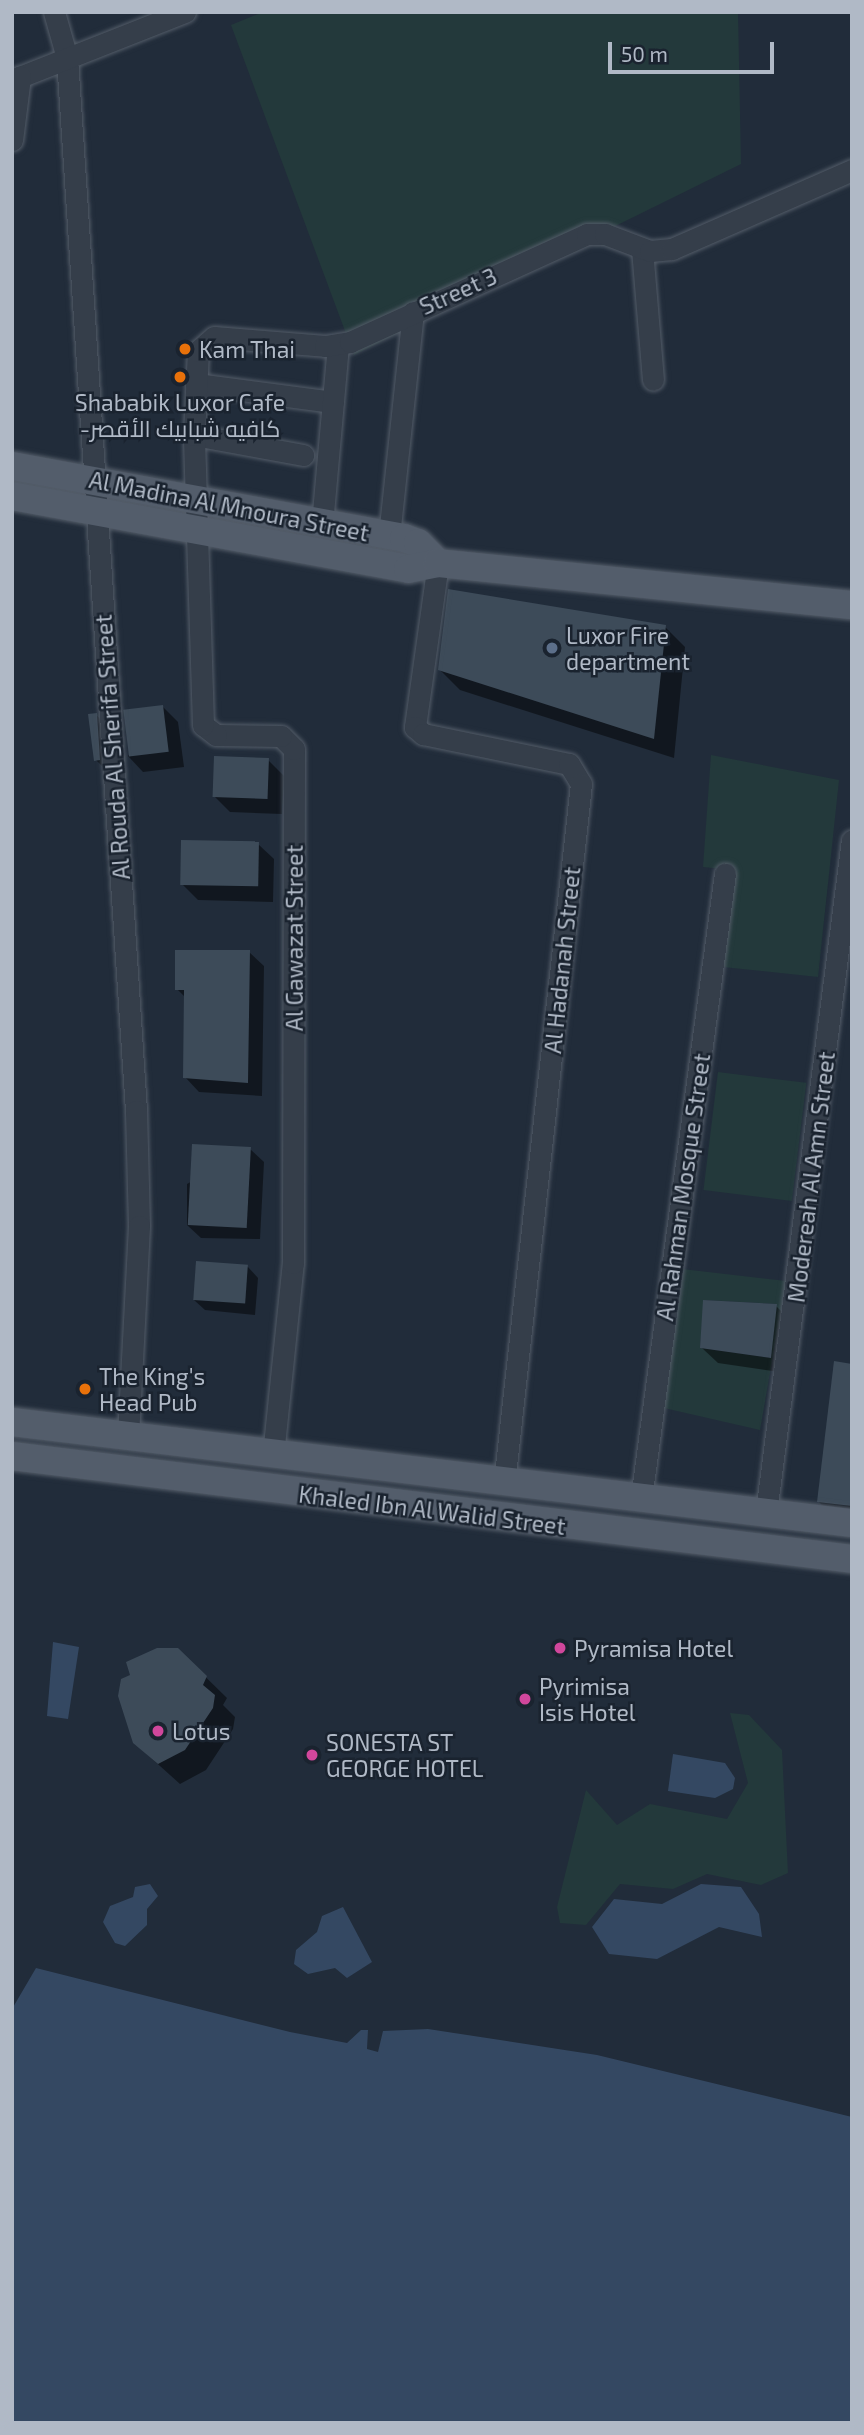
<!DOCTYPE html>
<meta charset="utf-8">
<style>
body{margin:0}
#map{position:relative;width:864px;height:2435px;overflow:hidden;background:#212c3a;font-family:"Exo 2",Cairo,sans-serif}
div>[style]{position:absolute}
.green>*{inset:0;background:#23393b;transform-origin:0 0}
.water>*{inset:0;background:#344862}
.shadow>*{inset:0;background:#0007}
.building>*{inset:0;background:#3d4b59;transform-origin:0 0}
.roads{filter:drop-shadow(0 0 2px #535c68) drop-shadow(0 0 2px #535c68)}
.minor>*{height:21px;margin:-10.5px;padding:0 10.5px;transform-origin:10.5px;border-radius:10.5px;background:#353e4a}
.major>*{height:28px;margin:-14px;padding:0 14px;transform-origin:14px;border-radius:14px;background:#535d6b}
.dots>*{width:19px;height:19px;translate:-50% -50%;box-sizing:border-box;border:4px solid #1a232f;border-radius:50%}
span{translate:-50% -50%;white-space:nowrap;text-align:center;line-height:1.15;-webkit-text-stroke:5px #1a232f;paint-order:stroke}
.street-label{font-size:23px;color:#b0b9c6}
.poi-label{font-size:23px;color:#b0b9c6}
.left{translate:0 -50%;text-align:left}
.frame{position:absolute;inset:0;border:14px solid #b0b9c6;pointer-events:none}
.scale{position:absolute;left:608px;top:42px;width:166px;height:32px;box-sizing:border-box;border:4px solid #b0b9c6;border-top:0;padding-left:9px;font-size:21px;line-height:24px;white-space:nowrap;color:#b0b9c6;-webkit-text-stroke:5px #1a232f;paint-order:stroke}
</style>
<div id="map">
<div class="green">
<div style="clip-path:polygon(263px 12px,738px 12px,741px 164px,354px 355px,231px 25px)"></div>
<div style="clip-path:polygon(711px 755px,839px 780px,818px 977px,723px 967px,733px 870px,703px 867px)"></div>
<div style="left:718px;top:1072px;width:89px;height:119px;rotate:7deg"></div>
<div style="clip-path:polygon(evenodd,682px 1269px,786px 1281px,760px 1430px,664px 1408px,682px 1269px,704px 1300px,776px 1304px,771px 1358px,700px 1348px,704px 1300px)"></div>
<div style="clip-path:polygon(730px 1713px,749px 1715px,782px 1750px,788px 1873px,761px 1885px,707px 1874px,673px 1889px,620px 1884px,586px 1925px,560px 1923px,557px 1907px,586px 1790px,617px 1825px,650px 1804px,727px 1819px,748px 1783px)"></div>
</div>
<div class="water">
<div style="clip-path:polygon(53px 1642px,79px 1647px,68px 1719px,47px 1716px)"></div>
<div style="clip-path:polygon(673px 1754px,725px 1763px,735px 1778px,733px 1789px,715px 1798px,668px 1791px)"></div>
<div style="clip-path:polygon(150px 1884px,158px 1896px,147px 1909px,147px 1925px,125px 1946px,115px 1943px,103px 1922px,110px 1906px,133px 1897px,135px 1887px)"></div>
<div style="clip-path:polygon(701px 1884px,741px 1887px,759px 1914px,762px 1937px,719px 1927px,657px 1959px,609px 1954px,592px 1927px,614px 1899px,662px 1904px)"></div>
<div style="clip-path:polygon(343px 1907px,372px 1962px,347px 1978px,335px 1968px,308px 1974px,294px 1964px,296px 1950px,317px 1932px,322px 1916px)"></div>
<div style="clip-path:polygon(36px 1968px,290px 2032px,347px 2043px,361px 2030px,368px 2030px,367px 2049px,378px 2052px,383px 2031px,428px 2029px,597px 2055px,852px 2117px,852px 2423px,12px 2423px,12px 2009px)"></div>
</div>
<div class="shadow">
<div style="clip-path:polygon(665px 627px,685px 647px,674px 758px,460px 690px,440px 670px)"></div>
<div style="clip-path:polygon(163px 707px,178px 722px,184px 767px,143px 772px,128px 756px)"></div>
<div style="clip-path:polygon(96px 715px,112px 730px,112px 776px,96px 760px)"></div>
<div style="clip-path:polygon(268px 760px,284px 776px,282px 814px,230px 812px,214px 796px)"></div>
<div style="clip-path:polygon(258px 844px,274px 859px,273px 902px,198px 900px,182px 884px)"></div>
<div style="clip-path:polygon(249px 952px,264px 966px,262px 1096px,199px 1092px,185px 1077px,186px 998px,177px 989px)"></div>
<div style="clip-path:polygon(250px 1149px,264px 1162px,260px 1239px,201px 1238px,187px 1225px,187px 1184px)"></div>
<div style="clip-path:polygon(248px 1267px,258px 1278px,255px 1315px,205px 1310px,194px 1300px)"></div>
<div style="clip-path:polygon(776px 1306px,792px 1322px,787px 1373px,718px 1363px,702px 1348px)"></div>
<div style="clip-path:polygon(852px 1365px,852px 1524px,839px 1522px,818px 1501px)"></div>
<div style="clip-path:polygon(177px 1649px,227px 1698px,223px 1705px,235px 1717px,233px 1729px,206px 1770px,180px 1784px,140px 1748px)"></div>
</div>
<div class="building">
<div style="clip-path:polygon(448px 589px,666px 625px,654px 739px,438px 670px)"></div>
<div style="left:163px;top:705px;width:47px;height:40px;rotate:83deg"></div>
<div style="clip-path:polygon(97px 713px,100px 760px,94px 761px,88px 714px)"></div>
<div style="left:214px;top:756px;width:55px;height:41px;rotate:2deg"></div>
<div style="left:181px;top:840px;width:78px;height:45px;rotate:1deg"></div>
<div style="clip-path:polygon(175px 950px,250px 950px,248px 1083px,183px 1078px,184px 990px,175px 990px)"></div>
<div style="left:192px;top:1144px;width:59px;height:81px;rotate:3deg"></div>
<div style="left:196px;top:1261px;width:52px;height:39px;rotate:4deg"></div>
<div style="clip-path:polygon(703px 1300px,777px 1304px,771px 1358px,700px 1348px)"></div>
<div style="clip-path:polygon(834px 1361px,852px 1364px,852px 1506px,817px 1502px)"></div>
<div style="clip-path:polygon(157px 1648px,178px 1648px,207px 1676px,203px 1685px,215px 1695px,213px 1708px,185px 1750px,158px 1764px,133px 1743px,118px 1696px,121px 1679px,130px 1675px,126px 1662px)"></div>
</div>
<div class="roads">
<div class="minor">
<div style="left:54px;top:12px;width:48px;rotate:74.2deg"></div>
<div style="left:67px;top:58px;width:1055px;rotate:86.25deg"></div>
<div style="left:136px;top:1111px;width:115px;rotate:88.5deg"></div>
<div style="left:139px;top:1226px;width:211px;rotate:93deg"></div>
<div style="left:12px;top:80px;width:186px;rotate:-21.5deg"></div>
<div style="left:12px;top:140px;width:64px;rotate:-82.8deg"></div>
<div style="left:642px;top:249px;width:131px;rotate:85.2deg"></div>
<div style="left:196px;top:384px;width:138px;rotate:7.5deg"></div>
<div style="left:194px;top:435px;width:111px;rotate:10.4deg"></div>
<div style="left:322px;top:524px;width:180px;rotate:-84.9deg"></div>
<div style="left:389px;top:536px;width:225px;rotate:-83.9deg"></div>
<div style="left:438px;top:563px;width:166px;rotate:98deg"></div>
<div style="left:415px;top:727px;width:11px;rotate:41deg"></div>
<div style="left:423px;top:734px;width:149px;rotate:11.6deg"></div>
<div style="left:569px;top:764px;width:23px;rotate:59deg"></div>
<div style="left:581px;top:784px;width:704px;rotate:96.28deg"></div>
<div style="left:273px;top:1455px;width:193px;rotate:-84.1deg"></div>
<div style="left:293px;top:1263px;width:514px;rotate:-89.89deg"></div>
<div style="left:294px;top:749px;width:18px;rotate:-135deg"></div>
<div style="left:281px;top:736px;width:65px;rotate:-179.1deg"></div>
<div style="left:216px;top:735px;width:16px;rotate:-142deg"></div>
<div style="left:203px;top:725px;width:290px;rotate:-91.8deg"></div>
<div style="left:194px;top:435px;width:84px;rotate:-87.3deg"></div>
<div style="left:198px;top:351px;width:21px;rotate:-41deg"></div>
<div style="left:214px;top:337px;width:111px;rotate:4.6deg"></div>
<div style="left:325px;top:346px;width:25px;rotate:-9deg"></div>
<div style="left:350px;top:342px;width:260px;rotate:-24.5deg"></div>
<div style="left:587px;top:234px;width:18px"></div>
<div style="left:605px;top:234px;width:48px;rotate:20.7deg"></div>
<div style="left:650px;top:251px;width:22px;rotate:-5deg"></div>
<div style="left:672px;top:249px;width:197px;rotate:-23.7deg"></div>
<div style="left:641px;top:1499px;width:631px;rotate:-82.35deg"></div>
<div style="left:766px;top:1513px;width:678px;rotate:-82.72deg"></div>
</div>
<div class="major">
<div style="left:12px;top:466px;width:399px;rotate:10.4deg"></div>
<div style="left:404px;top:538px;width:15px;rotate:20deg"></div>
<div style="left:418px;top:543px;width:28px;rotate:45deg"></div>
<div style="left:12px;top:496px;width:403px;rotate:10.4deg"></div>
<div style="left:408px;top:569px;width:31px;rotate:-11deg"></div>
<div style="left:438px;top:563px;width:416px;rotate:5.8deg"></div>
<div style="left:12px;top:1422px;width:846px;rotate:6.86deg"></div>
<div style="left:12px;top:1456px;width:846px;rotate:6.99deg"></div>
</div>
</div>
<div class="dots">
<div style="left:185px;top:349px;background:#e8710a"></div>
<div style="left:180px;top:377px;background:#e8710a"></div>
<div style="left:552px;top:648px;background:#5c6f8a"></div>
<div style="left:85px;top:1389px;background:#e8710a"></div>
<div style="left:560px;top:1648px;background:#d1479c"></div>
<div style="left:525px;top:1699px;background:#d1479c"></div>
<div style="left:158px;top:1731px;background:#d1479c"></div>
<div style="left:312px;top:1755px;background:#d1479c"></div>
</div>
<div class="street-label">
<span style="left:458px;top:291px;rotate:-24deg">Street 3</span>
<span style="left:229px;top:506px;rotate:11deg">Al Madina Al Mnoura Street</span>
<span style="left:112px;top:747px;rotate:-94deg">Al Rouda Al Sherifa Street</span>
<span style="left:294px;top:938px;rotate:-90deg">Al Gawazat Street</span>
<span style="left:562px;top:960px;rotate:-84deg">Al Hadanah Street</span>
<span style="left:811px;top:1177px;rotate:-83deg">Modereah Al Amn Street</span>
<span style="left:683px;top:1187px;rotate:-82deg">Al Rahman Mosque Street</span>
<span style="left:432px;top:1510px;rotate:7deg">Khaled Ibn Al Walid Street</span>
</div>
<div class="poi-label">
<span class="left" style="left:199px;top:349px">Kam Thai</span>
<span style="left:180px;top:415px">Shababik Luxor Cafe<br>-كافيه شبابيك الأقصر</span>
<span class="left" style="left:566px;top:648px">Luxor Fire<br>department</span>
<span class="left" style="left:99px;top:1389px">The King's<br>Head Pub</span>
<span class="left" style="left:574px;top:1648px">Pyramisa Hotel</span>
<span class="left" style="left:539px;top:1699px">Pyrimisa<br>Isis Hotel</span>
<span class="left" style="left:172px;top:1731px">Lotus</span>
<span class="left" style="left:326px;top:1755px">SONESTA ST<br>GEORGE HOTEL</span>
</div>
<div class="frame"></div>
<div class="scale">50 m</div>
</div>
